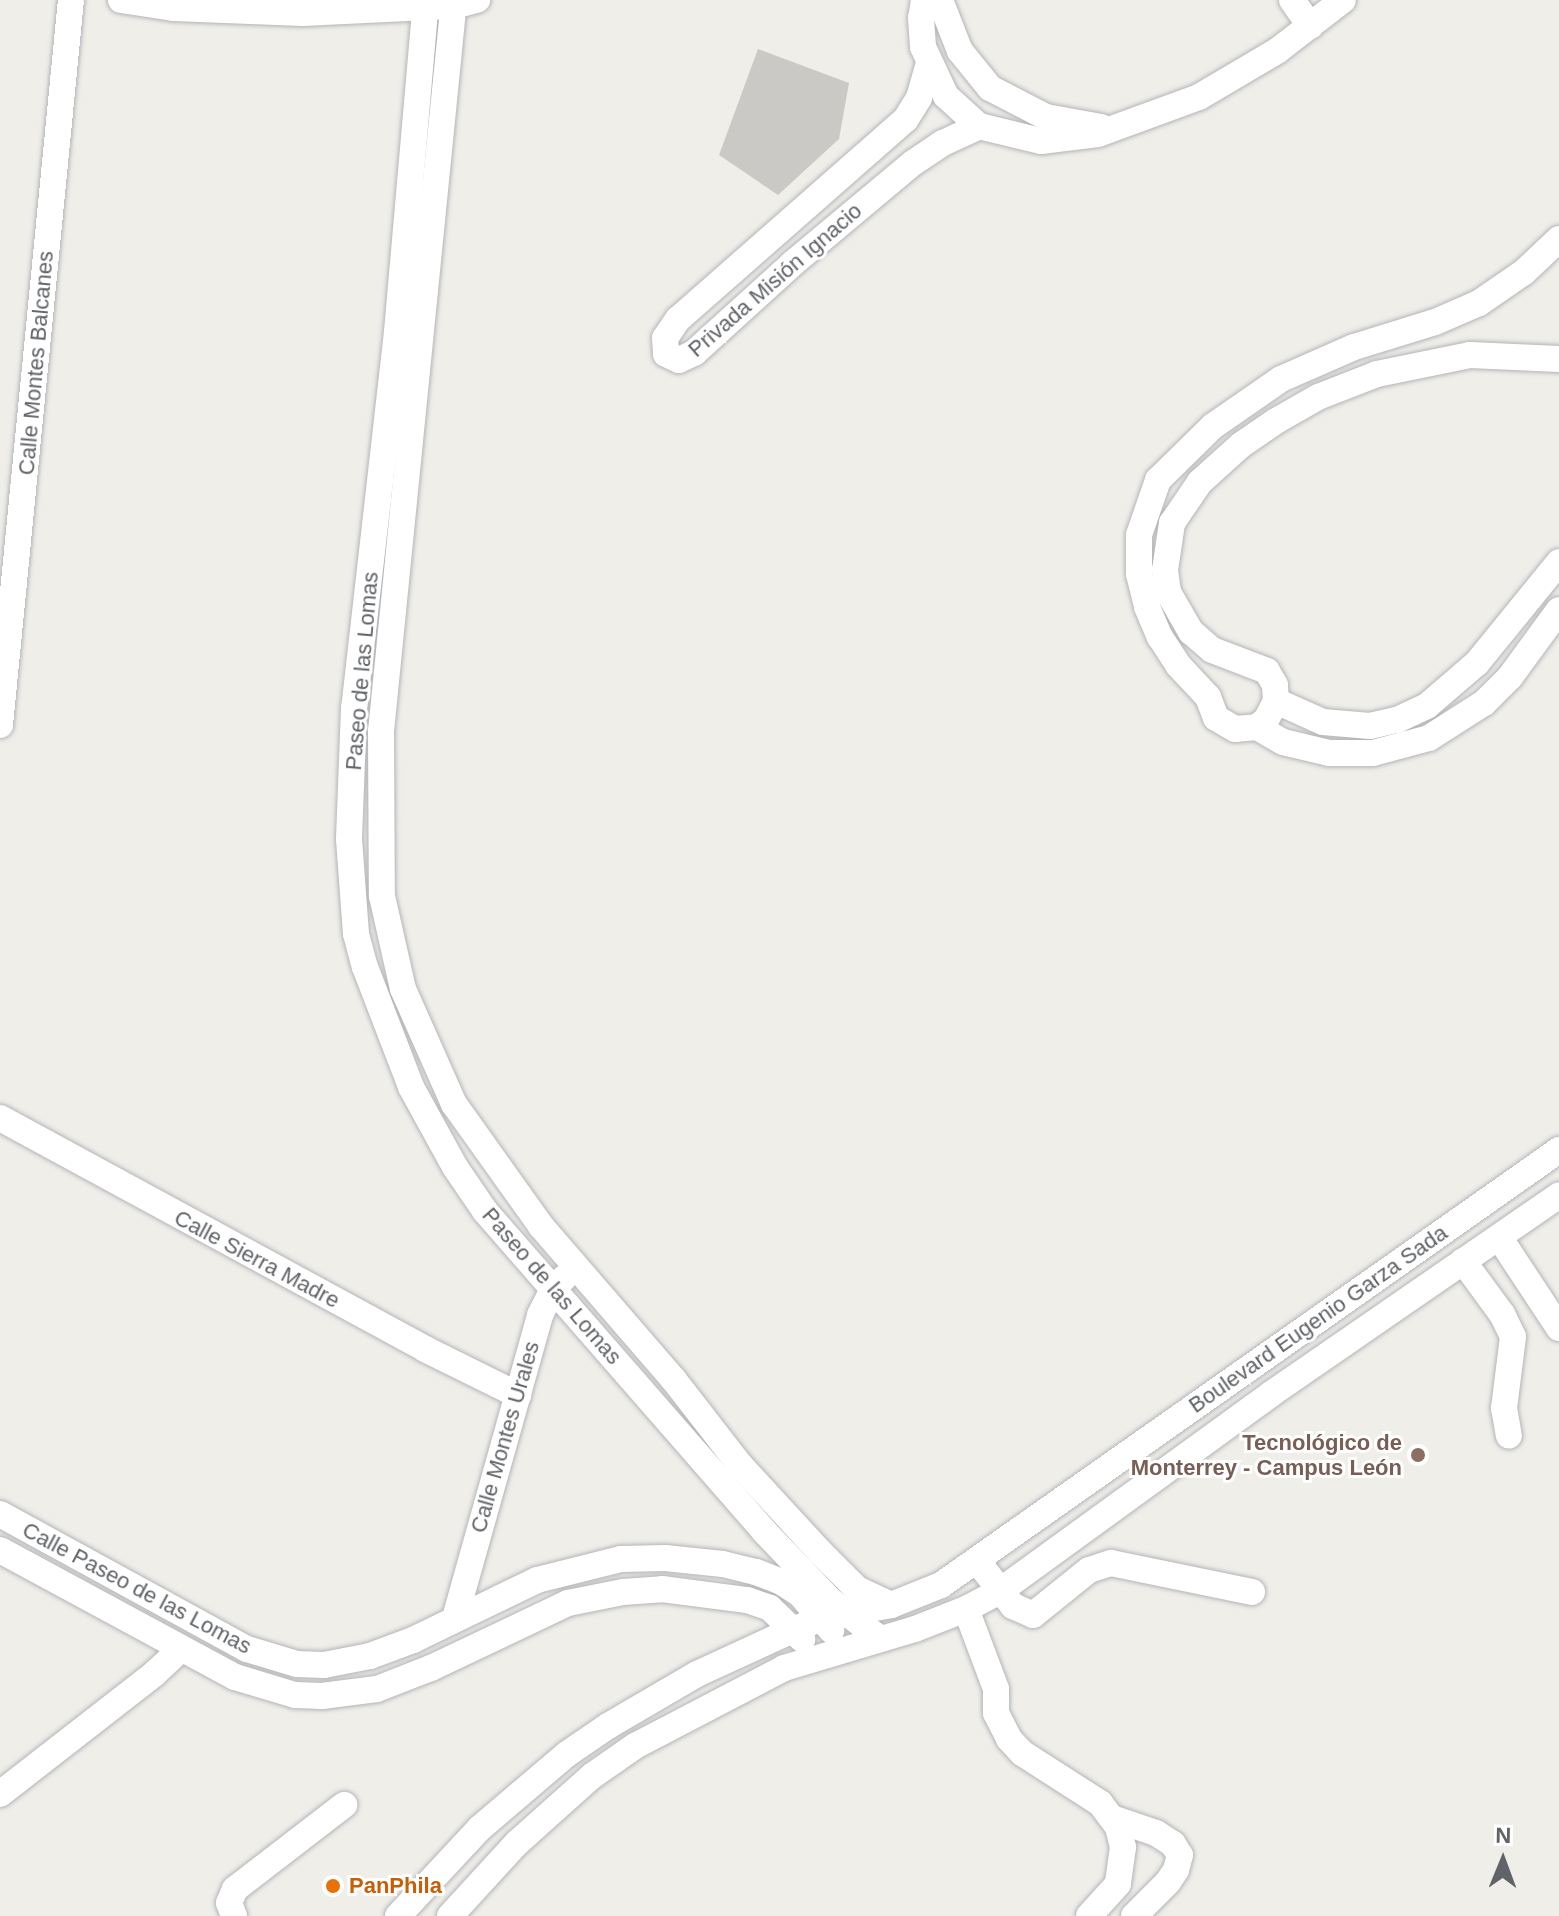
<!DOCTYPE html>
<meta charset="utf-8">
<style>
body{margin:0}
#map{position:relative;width:1559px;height:1916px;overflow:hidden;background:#f0eee9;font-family:Arial,sans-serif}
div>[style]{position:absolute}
.building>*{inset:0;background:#cbc9c5}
.roads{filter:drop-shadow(0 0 2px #b3b5b9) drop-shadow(0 0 2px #b3b5b9)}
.minor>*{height:26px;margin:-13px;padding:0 13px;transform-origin:13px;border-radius:13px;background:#fff}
.dots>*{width:22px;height:22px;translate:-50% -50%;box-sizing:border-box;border:4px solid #fff;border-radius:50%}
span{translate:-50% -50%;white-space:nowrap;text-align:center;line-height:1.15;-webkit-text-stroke:6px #fff;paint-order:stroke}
.street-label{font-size:22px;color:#606367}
.education-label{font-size:22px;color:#785e54;font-weight:700}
.right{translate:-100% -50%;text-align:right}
.food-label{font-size:22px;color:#c56008;font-weight:700}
.left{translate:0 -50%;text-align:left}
.north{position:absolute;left:1463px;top:1820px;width:80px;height:80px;-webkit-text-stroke:6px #fff;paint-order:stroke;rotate:1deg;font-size:22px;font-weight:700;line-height:32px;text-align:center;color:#606367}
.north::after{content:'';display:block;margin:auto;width:28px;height:36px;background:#606367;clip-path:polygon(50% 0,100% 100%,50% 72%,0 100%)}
</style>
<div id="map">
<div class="building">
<div style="clip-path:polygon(758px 49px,849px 83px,839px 139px,778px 195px,719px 155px)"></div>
</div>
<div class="roads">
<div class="minor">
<div style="left:121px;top:0;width:53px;rotate:8.7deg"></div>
<div style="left:173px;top:8px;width:130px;rotate:2.2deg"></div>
<div style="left:303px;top:13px;width:151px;rotate:-2.7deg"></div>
<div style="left:454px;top:6px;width:24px;rotate:-15deg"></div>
<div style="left:426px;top:0;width:333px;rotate:95deg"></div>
<div style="left:397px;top:332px;width:378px;rotate:96.5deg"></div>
<div style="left:354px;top:708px;width:131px;rotate:92.2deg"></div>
<div style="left:349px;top:839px;width:95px;rotate:85.8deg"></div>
<div style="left:356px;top:934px;width:34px;rotate:75deg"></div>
<div style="left:365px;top:967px;width:129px;rotate:69deg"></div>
<div style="left:411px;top:1087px;width:91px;rotate:61.2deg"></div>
<div style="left:455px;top:1167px;width:53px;rotate:55.7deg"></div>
<div style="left:485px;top:1211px;width:425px;rotate:48.9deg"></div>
<div style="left:764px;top:1531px;width:95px;rotate:46.3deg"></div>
<div style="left:830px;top:1600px;width:62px;rotate:37.8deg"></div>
<div style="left:454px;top:0;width:735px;rotate:95.7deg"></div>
<div style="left:381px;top:731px;width:165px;rotate:89.7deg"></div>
<div style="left:382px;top:896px;width:95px;rotate:77.3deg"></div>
<div style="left:403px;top:989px;width:126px;rotate:66.1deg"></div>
<div style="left:454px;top:1104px;width:150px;rotate:54.5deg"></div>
<div style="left:541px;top:1226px;width:203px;rotate:49.2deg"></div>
<div style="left:674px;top:1380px;width:108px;rotate:52.2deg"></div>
<div style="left:740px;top:1465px;width:118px;rotate:47.4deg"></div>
<div style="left:820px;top:1552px;width:52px;rotate:45deg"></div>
<div style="left:857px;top:1589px;width:38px;rotate:25deg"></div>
<div style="left:924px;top:0;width:18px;rotate:99deg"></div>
<div style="left:921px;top:18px;width:29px;rotate:86deg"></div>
<div style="left:923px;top:47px;width:54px;rotate:64.9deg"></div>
<div style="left:946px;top:96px;width:45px;rotate:42.3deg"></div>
<div style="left:979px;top:126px;width:64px;rotate:13.6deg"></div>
<div style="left:1041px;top:141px;width:57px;rotate:-7deg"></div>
<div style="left:1098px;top:134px;width:108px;rotate:-20.1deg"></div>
<div style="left:1199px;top:97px;width:91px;rotate:-30.5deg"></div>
<div style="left:1277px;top:51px;width:83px;rotate:-37.7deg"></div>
<div style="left:940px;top:0;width:55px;rotate:68.6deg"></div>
<div style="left:960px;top:51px;width:48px;rotate:51deg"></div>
<div style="left:990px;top:88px;width:63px;rotate:27.4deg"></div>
<div style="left:1046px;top:117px;width:56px;rotate:10.3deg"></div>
<div style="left:1292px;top:0;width:32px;rotate:55deg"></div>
<div style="left:929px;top:63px;width:36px;rotate:106deg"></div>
<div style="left:919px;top:98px;width:25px;rotate:122deg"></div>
<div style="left:906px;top:119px;width:303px;rotate:138.7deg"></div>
<div style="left:678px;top:319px;width:23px;rotate:124deg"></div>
<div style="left:665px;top:338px;width:16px;rotate:86deg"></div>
<div style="left:666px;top:354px;width:14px;rotate:25deg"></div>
<div style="left:679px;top:360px;width:17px;rotate:-25deg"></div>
<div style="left:694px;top:353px;width:132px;rotate:-42.2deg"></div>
<div style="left:792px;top:264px;width:158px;rotate:-39.9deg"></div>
<div style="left:913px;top:163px;width:36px;rotate:-34deg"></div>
<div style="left:943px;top:143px;width:40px;rotate:-25deg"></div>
<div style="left:1559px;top:239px;width:48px;rotate:136.7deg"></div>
<div style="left:1524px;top:272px;width:55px;rotate:145.4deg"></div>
<div style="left:1479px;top:303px;width:48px;rotate:156.6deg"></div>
<div style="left:1435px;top:322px;width:85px;rotate:162.8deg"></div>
<div style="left:1354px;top:347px;width:80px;rotate:156.3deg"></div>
<div style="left:1281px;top:379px;width:83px;rotate:145.3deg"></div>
<div style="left:1213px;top:426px;width:77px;rotate:135.5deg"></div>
<div style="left:1158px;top:480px;width:58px;rotate:109.1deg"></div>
<div style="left:1139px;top:535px;width:39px;rotate:90deg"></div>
<div style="left:1139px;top:574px;width:34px;rotate:76deg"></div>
<div style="left:1147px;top:607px;width:33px;rotate:67deg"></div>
<div style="left:1160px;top:637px;width:33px;rotate:57deg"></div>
<div style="left:1178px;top:665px;width:44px;rotate:46.8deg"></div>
<div style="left:1208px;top:697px;width:22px;rotate:69deg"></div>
<div style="left:1216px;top:718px;width:22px;rotate:30deg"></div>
<div style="left:1235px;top:729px;width:22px;rotate:-5deg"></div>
<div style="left:1257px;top:727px;width:11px;rotate:-38deg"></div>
<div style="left:1266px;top:720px;width:21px;rotate:-62deg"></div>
<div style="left:1276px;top:701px;width:16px;rotate:-94deg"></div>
<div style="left:1275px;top:685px;width:16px;rotate:-120deg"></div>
<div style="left:1267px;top:671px;width:59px;rotate:-159.1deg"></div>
<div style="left:1212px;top:650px;width:28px;rotate:-139deg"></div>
<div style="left:1191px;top:632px;width:46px;rotate:-119.9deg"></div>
<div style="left:1168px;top:592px;width:22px;rotate:-98deg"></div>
<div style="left:1165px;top:570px;width:48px;rotate:-81.5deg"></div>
<div style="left:1172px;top:523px;width:50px;rotate:-55.7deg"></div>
<div style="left:1200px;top:482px;width:55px;rotate:-42.1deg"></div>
<div style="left:1241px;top:445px;width:42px;rotate:-34.4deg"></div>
<div style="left:1276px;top:421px;width:48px;rotate:-29.7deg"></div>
<div style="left:1318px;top:397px;width:63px;rotate:-21.3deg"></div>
<div style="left:1377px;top:374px;width:95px;rotate:-11.5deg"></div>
<div style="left:1470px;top:355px;width:89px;rotate:2.6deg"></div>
<div style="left:1276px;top:701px;width:51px;rotate:24.1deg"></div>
<div style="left:1323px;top:722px;width:47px;rotate:4.9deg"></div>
<div style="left:1370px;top:726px;width:28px;rotate:-13deg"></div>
<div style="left:1397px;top:720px;width:33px;rotate:-25deg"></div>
<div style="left:1427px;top:706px;width:66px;rotate:-40.7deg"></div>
<div style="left:1477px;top:663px;width:130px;rotate:-50.9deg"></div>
<div style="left:0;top:725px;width:728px;rotate:-84.41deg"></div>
<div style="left:1257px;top:727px;width:30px;rotate:30deg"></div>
<div style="left:1283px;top:742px;width:47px;rotate:13.4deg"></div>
<div style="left:1329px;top:753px;width:44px"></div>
<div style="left:1373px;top:753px;width:58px;rotate:-15deg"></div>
<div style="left:1429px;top:738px;width:65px;rotate:-32.5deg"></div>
<div style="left:1484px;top:703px;width:37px;rotate:-45deg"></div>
<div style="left:1510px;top:677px;width:83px;rotate:-53.8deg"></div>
<div style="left:0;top:1118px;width:484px;rotate:28.5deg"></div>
<div style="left:425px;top:1349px;width:104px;rotate:26.3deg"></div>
<div style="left:1499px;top:1237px;width:109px;rotate:56.6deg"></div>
<div style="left:1463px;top:1261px;width:66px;rotate:53.7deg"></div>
<div style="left:1502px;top:1314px;width:25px;rotate:64deg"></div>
<div style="left:1513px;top:1337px;width:72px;rotate:97.2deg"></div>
<div style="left:1504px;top:1408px;width:28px;rotate:80deg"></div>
<div style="left:0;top:1514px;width:281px;rotate:28.7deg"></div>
<div style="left:247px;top:1649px;width:52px;rotate:16.7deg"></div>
<div style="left:297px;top:1664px;width:27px;rotate:2deg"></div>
<div style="left:324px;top:1665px;width:47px;rotate:-11.1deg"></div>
<div style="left:370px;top:1656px;width:46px;rotate:-20.4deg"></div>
<div style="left:413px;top:1640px;width:138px;rotate:-25.8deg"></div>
<div style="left:537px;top:1580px;width:87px;rotate:-14deg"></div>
<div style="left:621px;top:1559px;width:44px;rotate:-1.3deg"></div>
<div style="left:665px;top:1558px;width:58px;rotate:5.9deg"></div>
<div style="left:723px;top:1564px;width:34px;rotate:14deg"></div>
<div style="left:756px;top:1572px;width:26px;rotate:21deg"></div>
<div style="left:780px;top:1581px;width:24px;rotate:33deg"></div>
<div style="left:800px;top:1594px;width:48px;rotate:49.3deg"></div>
<div style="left:0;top:1550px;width:267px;rotate:28.4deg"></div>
<div style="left:235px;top:1677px;width:63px;rotate:16.7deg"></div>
<div style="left:295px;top:1695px;width:27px;rotate:2deg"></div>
<div style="left:322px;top:1696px;width:55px;rotate:-7.3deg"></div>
<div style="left:377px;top:1689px;width:58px;rotate:-21.3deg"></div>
<div style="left:431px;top:1668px;width:152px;rotate:-25.4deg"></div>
<div style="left:568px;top:1603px;width:56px;rotate:-11.3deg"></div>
<div style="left:623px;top:1592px;width:39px;rotate:-4deg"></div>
<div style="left:662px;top:1589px;width:86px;rotate:7.4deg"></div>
<div style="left:747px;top:1600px;width:24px;rotate:19deg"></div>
<div style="left:770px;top:1608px;width:45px;rotate:44.1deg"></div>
<div style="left:977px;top:1561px;width:58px;rotate:51.3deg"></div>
<div style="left:1013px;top:1606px;width:22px;rotate:24deg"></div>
<div style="left:1033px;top:1615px;width:72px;rotate:-38.8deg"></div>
<div style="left:1089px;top:1570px;width:23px;rotate:-18deg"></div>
<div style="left:1111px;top:1563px;width:144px;rotate:11.6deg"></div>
<div style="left:966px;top:1609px;width:85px;rotate:69.4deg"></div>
<div style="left:996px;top:1689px;width:24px;rotate:90deg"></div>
<div style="left:996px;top:1713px;width:29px;rotate:63deg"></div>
<div style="left:1009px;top:1739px;width:19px;rotate:47deg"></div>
<div style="left:1022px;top:1753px;width:93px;rotate:32.7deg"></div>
<div style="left:1100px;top:1803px;width:30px;rotate:53deg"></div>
<div style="left:1118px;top:1827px;width:21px;rotate:76deg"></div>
<div style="left:1123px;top:1847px;width:37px;rotate:98deg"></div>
<div style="left:1118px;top:1884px;width:43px;rotate:132.2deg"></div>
<div style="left:455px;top:1618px;width:315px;rotate:-74.3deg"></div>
<div style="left:540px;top:1315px;width:30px;rotate:-63deg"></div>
<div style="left:554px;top:1288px;width:14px;rotate:-45deg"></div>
<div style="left:0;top:1794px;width:195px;rotate:-37.9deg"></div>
<div style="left:154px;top:1674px;width:37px;rotate:-43deg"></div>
<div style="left:1112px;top:1818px;width:46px;rotate:18.8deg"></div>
<div style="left:1156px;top:1833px;width:20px;rotate:33deg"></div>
<div style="left:1173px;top:1844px;width:13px;rotate:58deg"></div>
<div style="left:1180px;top:1855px;width:16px;rotate:105deg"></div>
<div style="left:1176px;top:1870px;width:14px;rotate:124deg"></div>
<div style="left:1168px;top:1882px;width:48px;rotate:135deg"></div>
<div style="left:234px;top:1916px;width:14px;rotate:-111deg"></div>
<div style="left:229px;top:1903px;width:15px;rotate:-67deg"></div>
<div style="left:235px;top:1889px;width:138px;rotate:-37.6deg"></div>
<div style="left:398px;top:1916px;width:120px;rotate:-47deg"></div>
<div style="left:480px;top:1828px;width:114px;rotate:-40.4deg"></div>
<div style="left:567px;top:1754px;width:50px;rotate:-34.3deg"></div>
<div style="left:608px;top:1726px;width:103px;rotate:-30.3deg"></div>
<div style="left:697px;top:1674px;width:108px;rotate:-24.7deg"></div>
<div style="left:795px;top:1629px;width:27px;rotate:-22deg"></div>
<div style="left:820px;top:1619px;width:72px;rotate:-11.2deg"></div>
<div style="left:891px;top:1605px;width:54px;rotate:-21.8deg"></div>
<div style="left:941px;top:1585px;width:756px;rotate:-35.14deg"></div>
<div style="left:450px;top:1916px;width:99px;rotate:-47.5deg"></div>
<div style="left:517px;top:1843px;width:101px;rotate:-41.8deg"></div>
<div style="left:592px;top:1776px;width:52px;rotate:-34.9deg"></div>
<div style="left:635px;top:1746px;width:168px;rotate:-27.6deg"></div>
<div style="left:784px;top:1668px;width:137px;rotate:-16.6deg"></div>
<div style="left:915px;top:1629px;width:55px;rotate:-21.4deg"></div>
<div style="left:966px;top:1609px;width:38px;rotate:-28deg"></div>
<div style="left:1000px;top:1591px;width:335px;rotate:-36deg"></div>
<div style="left:1271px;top:1394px;width:350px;rotate:-34.6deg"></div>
</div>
</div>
<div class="dots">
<div style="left:1418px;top:1455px;background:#8d6e63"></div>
<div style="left:333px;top:1886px;background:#e8710a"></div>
</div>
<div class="street-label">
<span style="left:775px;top:280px;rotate:-41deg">Privada Misión Ignacio</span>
<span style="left:36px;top:363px;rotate:-85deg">Calle Montes Balcanes</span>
<span style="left:362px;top:671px;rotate:-85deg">Paseo de las Lomas</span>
<span style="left:257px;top:1259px;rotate:28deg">Calle Sierra Madre</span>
<span style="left:552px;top:1286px;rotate:49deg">Paseo de las Lomas</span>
<span style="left:1318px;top:1319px;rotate:-35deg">Boulevard Eugenio Garza Sada</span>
<span style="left:505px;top:1437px;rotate:-74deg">Calle Montes Urales</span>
<span style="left:137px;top:1588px;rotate:28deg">Calle Paseo de las Lomas</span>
</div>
<div class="education-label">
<span class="right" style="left:1402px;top:1455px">Tecnológico de<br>Monterrey - Campus León</span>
</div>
<div class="food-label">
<span class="left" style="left:349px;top:1886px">PanPhila</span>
</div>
<div class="north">N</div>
</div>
